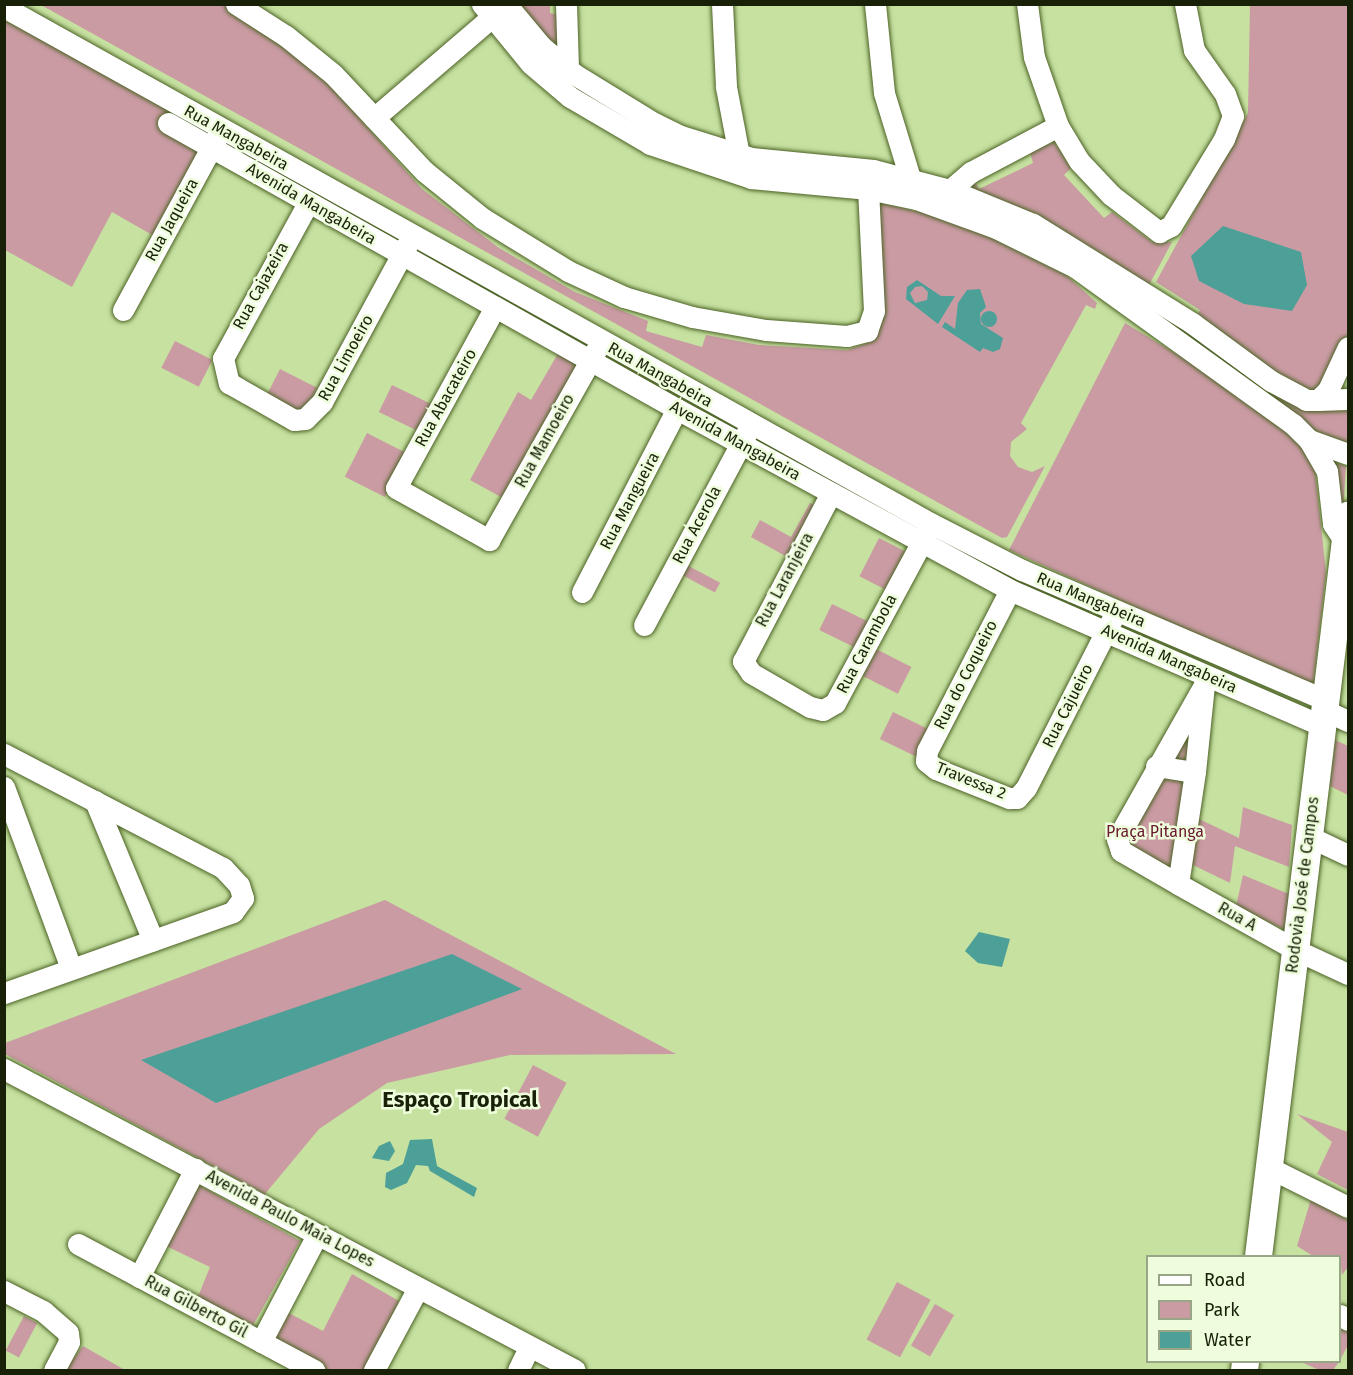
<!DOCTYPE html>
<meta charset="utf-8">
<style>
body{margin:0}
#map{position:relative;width:1353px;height:1375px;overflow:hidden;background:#c6e1a0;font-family:"Fira Sans",sans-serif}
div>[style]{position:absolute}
.green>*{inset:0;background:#ca9ba3;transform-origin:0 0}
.water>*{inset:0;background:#4ca098}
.round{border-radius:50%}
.roads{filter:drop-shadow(0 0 2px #4c6225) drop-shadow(0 0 2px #4c6225)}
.minor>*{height:21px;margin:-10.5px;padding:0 10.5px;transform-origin:10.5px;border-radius:10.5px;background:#fff}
.major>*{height:27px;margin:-13.5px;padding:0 13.5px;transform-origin:13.5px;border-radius:13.5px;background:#fff}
span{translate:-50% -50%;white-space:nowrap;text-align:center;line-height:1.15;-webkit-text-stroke:5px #eefddc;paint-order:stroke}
.street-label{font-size:16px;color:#182108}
.park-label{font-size:16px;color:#691a32}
.district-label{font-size:22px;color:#182108;font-weight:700}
.frame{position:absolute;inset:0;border:6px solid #182108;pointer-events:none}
.legend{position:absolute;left:1146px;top:1255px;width:195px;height:108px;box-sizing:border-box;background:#eefddc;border:2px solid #98a587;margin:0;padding:8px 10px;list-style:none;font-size:18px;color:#182108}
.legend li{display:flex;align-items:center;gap:12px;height:30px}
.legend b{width:30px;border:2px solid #98a587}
</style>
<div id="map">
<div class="green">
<div style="clip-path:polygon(41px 5px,228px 5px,274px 36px,331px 86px,422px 189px,499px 248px,575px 292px,648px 321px,646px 331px,702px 347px,706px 335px,759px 345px,847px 350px,865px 344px,873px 337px,878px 202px,940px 217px,996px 240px,1066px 275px,1097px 303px,1095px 309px,1086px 305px,1021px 423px,1027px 429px,1011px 442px,1010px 456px,1018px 467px,1032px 472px,1045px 466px,1007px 537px,1002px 538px)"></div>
<div style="clip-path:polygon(515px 5px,550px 5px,550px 13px,560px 15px,562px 41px,551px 46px)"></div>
<div style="clip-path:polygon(1250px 5px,1348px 5px,1348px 347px,1328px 390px,1348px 399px,1348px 454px,1340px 452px,1194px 347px,1203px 334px,1192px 323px,1200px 310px,1156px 282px,1248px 113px)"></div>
<div style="clip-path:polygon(4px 20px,171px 108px,164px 121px,211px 147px,161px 240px,112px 212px,72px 287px,5px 250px)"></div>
<div style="clip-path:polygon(1054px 142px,1071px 168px,1064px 175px,1104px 218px,1112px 212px,1152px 242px,1172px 242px,1149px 285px,971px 194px,968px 184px,974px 180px,979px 189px,1033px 163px,1030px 152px)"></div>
<div style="clip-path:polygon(1125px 323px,1203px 370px,1298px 440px,1315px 469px,1326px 573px,1313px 687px,1009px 550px)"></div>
<div style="left:175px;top:341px;width:42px;height:30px;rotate:27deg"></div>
<div style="clip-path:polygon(563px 345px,591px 360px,510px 502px,470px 480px,518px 392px,531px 400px)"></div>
<div style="left:280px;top:369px;width:42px;height:30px;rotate:27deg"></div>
<div style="left:392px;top:385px;width:43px;height:30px;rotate:26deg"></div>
<div style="left:367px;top:433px;width:45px;height:49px;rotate:27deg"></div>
<div style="clip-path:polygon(1329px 461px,1346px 466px,1342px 527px)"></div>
<div style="clip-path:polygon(810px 503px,816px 506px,789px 558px,751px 537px,760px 520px,791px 537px)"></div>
<div style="left:879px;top:538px;width:29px;height:43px;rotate:27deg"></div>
<div style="left:683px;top:563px;width:42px;height:11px;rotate:28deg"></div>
<div style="left:832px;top:604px;width:43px;height:29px;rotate:26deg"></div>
<div style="left:874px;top:648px;width:42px;height:30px;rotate:27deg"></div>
<div style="clip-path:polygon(1204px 685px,1178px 884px,1117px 839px)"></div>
<div style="left:893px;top:712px;width:43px;height:30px;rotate:26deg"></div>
<div style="clip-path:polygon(1335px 740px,1348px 746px,1348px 795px,1330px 786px)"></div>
<div style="clip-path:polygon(1243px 807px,1292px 825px,1289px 867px,1235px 846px,1230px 883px,1189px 863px,1197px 818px,1239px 838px)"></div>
<div style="clip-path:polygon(1243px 875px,1289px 894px,1285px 930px,1236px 906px)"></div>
<div style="clip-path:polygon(385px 900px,676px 1054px,510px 1055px,387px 1083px,319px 1129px,265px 1194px,5px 1054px,5px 1043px)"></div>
<div style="left:533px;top:1065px;width:38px;height:61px;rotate:28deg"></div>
<div style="clip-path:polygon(1297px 1114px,1348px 1132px,1348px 1190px,1317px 1174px,1332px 1142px)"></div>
<div style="clip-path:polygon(197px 1184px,300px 1241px,251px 1329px,197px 1299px,210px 1267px,166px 1246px)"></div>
<div style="clip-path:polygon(1311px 1199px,1348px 1220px,1348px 1267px,1342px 1275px,1340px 1256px,1313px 1256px,1297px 1246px)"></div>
<div style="clip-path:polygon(352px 1274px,399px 1301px,365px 1370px,326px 1370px,268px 1339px,283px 1310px,323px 1331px)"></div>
<div style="left:897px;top:1282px;width:38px;height:65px;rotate:28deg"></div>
<div style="left:935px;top:1304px;width:22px;height:48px;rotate:30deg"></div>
<div style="left:24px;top:1316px;width:15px;height:39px;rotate:28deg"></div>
<div style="clip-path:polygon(1340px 1324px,1348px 1329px,1348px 1345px,1340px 1360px)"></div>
<div style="clip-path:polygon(83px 1346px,125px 1370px,65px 1370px)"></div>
<div style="clip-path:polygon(1301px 1362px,1339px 1362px,1333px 1370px,1319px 1370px)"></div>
</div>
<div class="water">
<div style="clip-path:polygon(1223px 226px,1301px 252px,1307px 285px,1292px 311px,1244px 304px,1199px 281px,1191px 256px)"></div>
<div style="clip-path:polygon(evenodd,917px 280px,941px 296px,955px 296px,938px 324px,906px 299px,907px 287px,917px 280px,922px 286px,928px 292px,927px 300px,915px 303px,910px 293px,915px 287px,922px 286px)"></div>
<div style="clip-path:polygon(980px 289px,986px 307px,980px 313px,981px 324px,1003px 338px,1000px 349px,993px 352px,983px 348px,980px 352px,942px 327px,945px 322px,955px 329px,958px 303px,967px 290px)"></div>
<div class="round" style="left:981px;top:311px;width:16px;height:16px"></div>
<div style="clip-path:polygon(979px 932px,1010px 939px,1002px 967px,978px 963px,965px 951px)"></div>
<div style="clip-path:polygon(452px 954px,522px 989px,216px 1103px,141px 1060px)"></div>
<div style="clip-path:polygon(432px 1139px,437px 1166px,477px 1188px,474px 1197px,430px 1171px,428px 1166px,416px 1165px,407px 1183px,391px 1190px,385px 1187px,386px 1173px,403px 1164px,410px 1140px)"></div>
<div style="clip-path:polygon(390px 1141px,395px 1151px,389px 1161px,372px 1158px,379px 1146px)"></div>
</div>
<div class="roads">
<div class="minor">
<div style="left:236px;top:4px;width:59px;rotate:32.6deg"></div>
<div style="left:286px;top:36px;width:60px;rotate:39deg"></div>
<div style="left:333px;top:74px;width:133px;rotate:46.8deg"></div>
<div style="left:424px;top:171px;width:75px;rotate:39deg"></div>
<div style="left:482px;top:218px;width:101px;rotate:31.6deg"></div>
<div style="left:568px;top:271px;width:62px;rotate:24.9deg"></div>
<div style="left:624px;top:297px;width:71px;rotate:16.4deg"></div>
<div style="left:692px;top:317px;width:75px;rotate:10deg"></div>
<div style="left:766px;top:330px;width:81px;rotate:4.2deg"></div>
<div style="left:847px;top:336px;width:21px;rotate:-14deg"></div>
<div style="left:867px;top:331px;width:21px;rotate:-71deg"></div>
<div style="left:874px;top:311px;width:122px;rotate:-92.8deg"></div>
<div style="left:482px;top:4px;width:77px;rotate:50.8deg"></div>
<div style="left:531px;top:64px;width:51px;rotate:40.2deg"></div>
<div style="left:570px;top:97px;width:93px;rotate:30.4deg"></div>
<div style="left:650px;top:144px;width:107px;rotate:18.6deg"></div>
<div style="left:751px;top:178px;width:118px;rotate:5.4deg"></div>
<div style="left:868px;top:189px;width:49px;rotate:11.8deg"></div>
<div style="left:916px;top:199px;width:85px;rotate:19.9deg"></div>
<div style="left:996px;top:228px;width:88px;rotate:26.3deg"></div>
<div style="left:1075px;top:267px;width:269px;rotate:35.8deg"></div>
<div style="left:1293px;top:424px;width:23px;rotate:45deg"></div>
<div style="left:1309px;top:440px;width:36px;rotate:60deg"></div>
<div style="left:1327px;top:471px;width:53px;rotate:83.5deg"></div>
<div style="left:1333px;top:524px;width:23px;rotate:56deg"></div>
<div style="left:1346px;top:543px;width:4px;rotate:-63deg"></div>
<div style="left:506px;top:4px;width:55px;rotate:50.2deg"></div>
<div style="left:541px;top:46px;width:43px;rotate:40.3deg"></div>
<div style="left:574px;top:74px;width:94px;rotate:31.5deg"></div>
<div style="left:654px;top:123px;width:30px;rotate:26deg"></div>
<div style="left:681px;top:136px;width:73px;rotate:17.4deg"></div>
<div style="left:751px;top:158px;width:123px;rotate:5.6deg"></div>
<div style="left:873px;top:170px;width:80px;rotate:14.6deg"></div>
<div style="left:950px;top:190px;width:90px;rotate:22.3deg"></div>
<div style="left:1033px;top:224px;width:187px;rotate:31.9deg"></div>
<div style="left:1192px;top:323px;width:98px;rotate:36.3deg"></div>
<div style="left:1271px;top:381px;width:40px;rotate:28deg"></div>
<div style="left:1306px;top:400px;width:12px"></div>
<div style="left:1318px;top:400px;width:14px;rotate:-45deg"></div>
<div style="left:1328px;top:390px;width:47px;rotate:-65.1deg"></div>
<div style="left:566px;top:4px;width:65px;rotate:88.2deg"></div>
<div style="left:722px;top:4px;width:83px;rotate:87.2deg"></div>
<div style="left:726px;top:87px;width:69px;rotate:79.2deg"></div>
<div style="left:875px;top:4px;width:89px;rotate:84.2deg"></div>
<div style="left:884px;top:93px;width:102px;rotate:73deg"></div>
<div style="left:1027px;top:4px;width:53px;rotate:82.5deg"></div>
<div style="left:1034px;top:57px;width:73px;rotate:70.8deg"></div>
<div style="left:1058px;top:126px;width:41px;rotate:59deg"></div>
<div style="left:1079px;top:161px;width:47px;rotate:46.7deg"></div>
<div style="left:1111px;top:195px;width:61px;rotate:37.6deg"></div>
<div style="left:1159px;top:232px;width:13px;rotate:-27deg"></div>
<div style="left:1171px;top:226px;width:102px;rotate:-58.7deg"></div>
<div style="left:1224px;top:139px;width:25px;rotate:-69deg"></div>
<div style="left:1233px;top:116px;width:23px;rotate:-110deg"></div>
<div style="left:1225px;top:94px;width:54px;rotate:-125.2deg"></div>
<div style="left:1194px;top:50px;width:47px;rotate:-101.1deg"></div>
<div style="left:4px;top:7px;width:1062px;rotate:29.12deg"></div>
<div style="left:932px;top:524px;width:101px;rotate:27.1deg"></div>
<div style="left:1022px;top:570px;width:327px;rotate:23.2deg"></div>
<div style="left:374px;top:118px;width:167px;rotate:-40.6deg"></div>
<div style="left:168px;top:123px;width:584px;rotate:29.33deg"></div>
<div style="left:677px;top:409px;width:379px;rotate:28.5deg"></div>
<div style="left:1010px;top:590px;width:338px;rotate:23.5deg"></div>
<div style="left:950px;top:190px;width:28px;rotate:-41deg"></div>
<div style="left:971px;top:172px;width:98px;rotate:-27.9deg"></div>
<div style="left:308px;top:203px;width:177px;rotate:118.7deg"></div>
<div style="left:223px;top:358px;width:26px;rotate:77deg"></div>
<div style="left:229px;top:383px;width:75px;rotate:29.6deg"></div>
<div style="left:294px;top:420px;width:11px;rotate:-5deg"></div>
<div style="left:305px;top:419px;width:24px;rotate:-45deg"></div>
<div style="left:322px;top:402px;width:179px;rotate:-61.6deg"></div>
<div style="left:495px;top:307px;width:206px;rotate:118.7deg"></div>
<div style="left:396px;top:488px;width:107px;rotate:29.2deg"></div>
<div style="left:489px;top:540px;width:220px;rotate:-60.6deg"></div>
<div style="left:123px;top:310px;width:197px;rotate:-61.5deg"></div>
<div style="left:1318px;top:400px;width:30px;rotate:-2deg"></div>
<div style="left:1309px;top:440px;width:41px;rotate:19.7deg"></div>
<div style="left:831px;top:493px;width:190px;rotate:117.6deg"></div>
<div style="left:743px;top:661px;width:14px;rotate:56deg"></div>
<div style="left:751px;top:673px;width:68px;rotate:30deg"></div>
<div style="left:810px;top:707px;width:13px;rotate:13deg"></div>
<div style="left:823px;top:710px;width:14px;rotate:-30deg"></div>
<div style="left:835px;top:703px;width:194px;rotate:-61.7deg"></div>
<div style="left:1010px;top:590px;width:181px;rotate:117.3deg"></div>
<div style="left:927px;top:751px;width:10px;rotate:96deg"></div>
<div style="left:926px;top:761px;width:13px;rotate:39deg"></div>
<div style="left:936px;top:769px;width:79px;rotate:21.7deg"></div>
<div style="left:1009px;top:798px;width:8px"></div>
<div style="left:1017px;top:798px;width:13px;rotate:-48deg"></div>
<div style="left:1026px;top:788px;width:190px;rotate:-63deg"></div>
<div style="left:582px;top:592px;width:206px;rotate:-62.6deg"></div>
<div style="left:644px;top:625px;width:219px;rotate:-61.9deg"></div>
<div style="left:1204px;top:685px;width:87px;rotate:95.9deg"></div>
<div style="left:1195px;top:772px;width:113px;rotate:98.6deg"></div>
<div style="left:1178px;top:884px;width:66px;rotate:-149.9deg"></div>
<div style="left:1121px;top:851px;width:13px;rotate:-108deg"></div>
<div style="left:1117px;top:839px;width:177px;rotate:-60.5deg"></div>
<div style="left:1322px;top:709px;width:29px;rotate:25deg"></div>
<div style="left:4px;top:754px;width:247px;rotate:27.5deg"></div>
<div style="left:223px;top:868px;width:23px;rotate:47deg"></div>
<div style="left:239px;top:885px;width:14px;rotate:73deg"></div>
<div style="left:243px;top:898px;width:17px;rotate:126deg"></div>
<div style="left:233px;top:912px;width:243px;rotate:160.5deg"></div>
<div style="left:1156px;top:766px;width:39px;rotate:9deg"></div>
<div style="left:4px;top:787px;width:193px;rotate:69.7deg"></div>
<div style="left:95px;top:801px;width:151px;rotate:67.4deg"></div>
<div style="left:1310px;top:837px;width:42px;rotate:25.3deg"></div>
<div style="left:1178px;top:884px;width:135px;rotate:29.2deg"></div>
<div style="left:1296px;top:950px;width:57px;rotate:24.8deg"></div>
<div style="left:4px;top:1069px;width:645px;rotate:27.8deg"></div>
<div style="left:1270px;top:1168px;width:87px;rotate:26.6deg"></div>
<div style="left:78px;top:1244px;width:268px;rotate:28.1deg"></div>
<div style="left:139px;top:1277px;width:122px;rotate:-62.6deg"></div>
<div style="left:4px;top:1291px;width:44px;rotate:27.1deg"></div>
<div style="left:43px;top:1311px;width:33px;rotate:41deg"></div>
<div style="left:68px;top:1333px;width:9px;rotate:84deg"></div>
<div style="left:69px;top:1342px;width:32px;rotate:118deg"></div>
<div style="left:1340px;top:1315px;width:9px;rotate:32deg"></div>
<div style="left:261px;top:1342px;width:121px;rotate:-62.4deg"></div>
<div style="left:374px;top:1370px;width:93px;rotate:-61.8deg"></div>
<div style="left:518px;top:1370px;width:25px;rotate:-64deg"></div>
</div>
<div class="major">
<div style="left:1258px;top:1256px;width:747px;rotate:-83.08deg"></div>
<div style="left:1244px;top:1370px;width:8px;rotate:-83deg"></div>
</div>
</div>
<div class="street-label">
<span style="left:236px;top:138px;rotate:29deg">Rua Mangabeira</span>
<span style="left:311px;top:204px;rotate:30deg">Avenida Mangabeira</span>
<span style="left:172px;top:220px;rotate:-61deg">Rua Jaqueira</span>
<span style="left:261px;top:286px;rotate:-61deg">Rua Cajazeira</span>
<span style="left:346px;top:358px;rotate:-61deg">Rua Limoeiro</span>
<span style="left:660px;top:375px;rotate:29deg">Rua Mangabeira</span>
<span style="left:446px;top:398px;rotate:-61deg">Rua Abacateiro</span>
<span style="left:545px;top:441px;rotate:-61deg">Rua Mamoeiro</span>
<span style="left:735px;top:441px;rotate:29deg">Avenida Mangabeira</span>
<span style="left:630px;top:501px;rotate:-62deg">Rua Mangueira</span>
<span style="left:697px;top:525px;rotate:-62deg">Rua Acerola</span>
<span style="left:785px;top:580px;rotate:-62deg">Rua Laranjeira</span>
<span style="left:1091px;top:600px;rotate:23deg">Rua Mangabeira</span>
<span style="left:867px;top:644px;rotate:-62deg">Rua Carambola</span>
<span style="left:1169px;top:659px;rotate:24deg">Avenida Mangabeira</span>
<span style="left:966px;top:675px;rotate:-63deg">Rua do Coqueiro</span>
<span style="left:1068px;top:706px;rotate:-63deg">Rua Cajueiro</span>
<span style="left:971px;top:781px;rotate:22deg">Travessa 2</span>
<span style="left:1303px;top:885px;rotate:-83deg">Rodovia José de Campos</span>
<span style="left:1237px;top:917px;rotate:29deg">Rua A</span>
<span style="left:290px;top:1219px;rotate:28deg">Avenida Paulo Maia Lopes</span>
<span style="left:196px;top:1307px;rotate:28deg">Rua Gilberto Gil</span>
</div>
<div class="park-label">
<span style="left:1155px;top:832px">Praça Pitanga</span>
</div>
<div class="district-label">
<span style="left:460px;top:1100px">Espaço Tropical</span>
</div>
<div class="frame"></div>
<ul class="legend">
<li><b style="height:8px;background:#fff"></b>Road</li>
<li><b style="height:16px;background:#ca9ba3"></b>Park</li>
<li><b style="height:16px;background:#4ca098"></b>Water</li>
</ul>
</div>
